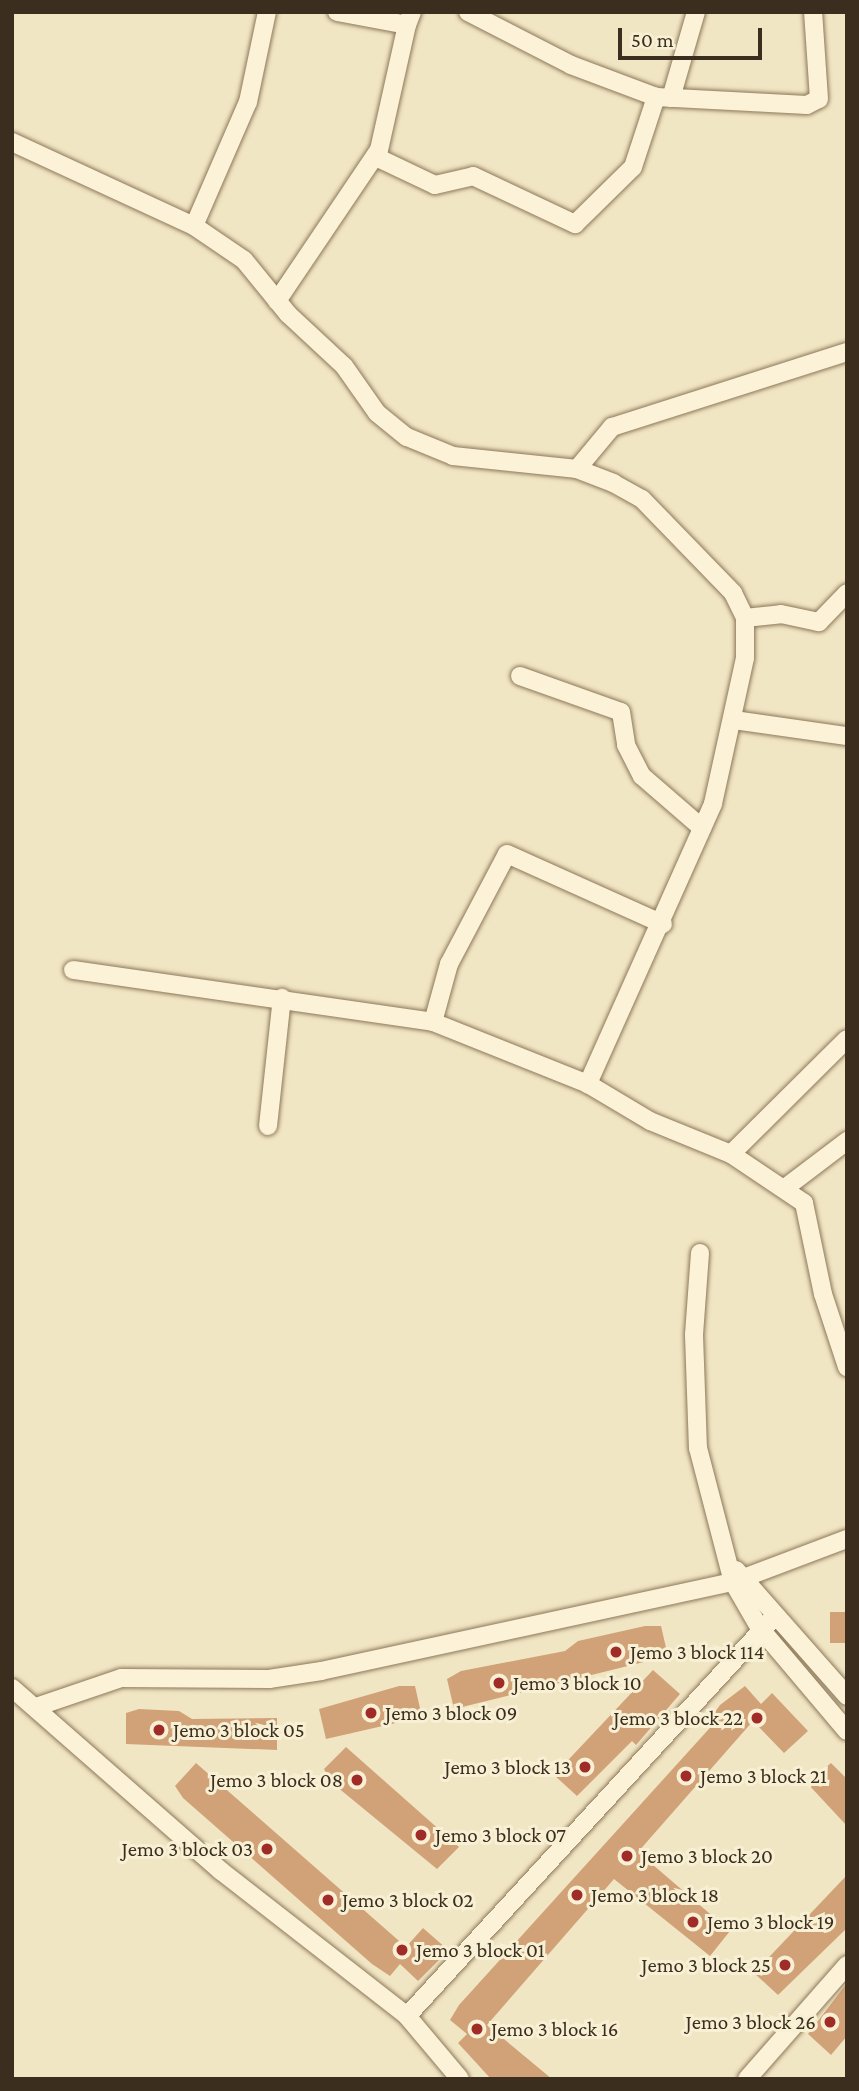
<!DOCTYPE html>
<style>
body{margin:0}
#map{position:relative;width:859px;height:2091px;overflow:hidden;background:#f1e6c4;font-family:"Crimson Pro",serif}
div>[style]{position:absolute}
.building>*{inset:0;background:#d1a278;transform-origin:0 0}
.roads{filter:drop-shadow(0 0 2px #8d7859) drop-shadow(0 0 2px #8d7859)}
.street>*{height:18px;margin:-9px;padding:0 9px;transform-origin:9px;border-radius:9px;background:#fbf2d8}
.dots>*{width:19px;height:19px;translate:-50% -50%;box-sizing:border-box;border:4px solid #f8f0d4;border-radius:50%}
span{translate:-50% -50%;white-space:nowrap;text-align:center;line-height:1.15;-webkit-text-stroke:6px #f8f0d4;paint-order:stroke}
.poi-label{font-size:21px;color:#3c2e1e}
.left{translate:0 -50%;text-align:left}
.right{translate:-100% -50%;text-align:right}
.frame{position:absolute;inset:0;border:14px solid #3c2e1e;pointer-events:none}
.scale{position:absolute;left:618px;top:28px;width:144px;height:32px;box-sizing:border-box;border:4px solid #3c2e1e;border-top:0;padding-left:9px;font-size:21px;line-height:24px;white-space:nowrap;color:#3c2e1e;-webkit-text-stroke:5px #f8f0d4;paint-order:stroke}
</style>
<div id="map">
<div class="building">
<div style="left:847px;top:1612px;width:31px;height:17px;rotate:90deg"></div>
<div style="clip-path:polygon(645px 1626px,661px 1626px,668px 1656px,454px 1709px,447px 1679px,461px 1671px,565px 1651px,578px 1641px)"></div>
<div style="clip-path:polygon(653px 1670px,680px 1694px,636px 1745px,632px 1741px,577px 1796px,554px 1775px)"></div>
<div style="clip-path:polygon(399px 1686px,415px 1686px,422px 1717px,326px 1739px,319px 1709px)"></div>
<div style="clip-path:polygon(745px 1686px,761px 1704px,772px 1693px,808px 1731px,784px 1753px,753px 1721px,638px 1852px,730px 1931px,710px 1956px,614px 1879px,487px 2025px,552px 2079px,491px 2079px,458px 2043px,467px 2034px,450px 2020px,459px 2005px,717px 1720px,713px 1715px,720px 1705px)"></div>
<div style="clip-path:polygon(139px 1709px,179px 1711px,192px 1719px,277px 1718px,277px 1750px,126px 1744px,126px 1713px)"></div>
<div style="clip-path:polygon(346px 1747px,459px 1847px,437px 1869px,331px 1782px,324px 1769px)"></div>
<div style="clip-path:polygon(196px 1763px,406px 1947px,423px 1928px,447px 1949px,440px 1959px,418px 1981px,400px 1964px,390px 1976px,372px 1964px,183px 1798px,175px 1786px)"></div>
<div style="clip-path:polygon(831px 1763px,847px 1779px,847px 1826px,807px 1783px)"></div>
<div style="clip-path:polygon(847px 1875px,847px 1928px,778px 1995px,754px 1973px)"></div>
<div style="clip-path:polygon(847px 1983px,847px 2036px,831px 2055px,808px 2034px)"></div>
</div>
<div class="roads">
<div class="street">
<div style="left:337px;top:12px;width:71px;rotate:10.5deg"></div>
<div style="left:407px;top:25px;width:14px;rotate:-69deg"></div>
<div style="left:468px;top:12px;width:116px;rotate:27.2deg"></div>
<div style="left:571px;top:65px;width:91px;rotate:20.6deg"></div>
<div style="left:656px;top:97px;width:151px;rotate:3deg"></div>
<div style="left:807px;top:105px;width:13px;rotate:-27deg"></div>
<div style="left:819px;top:99px;width:87px;rotate:-93.9deg"></div>
<div style="left:671px;top:98px;width:90px;rotate:-73.8deg"></div>
<div style="left:12px;top:142px;width:200px;rotate:24.8deg"></div>
<div style="left:194px;top:226px;width:60px;rotate:34.2deg"></div>
<div style="left:244px;top:260px;width:70px;rotate:50.8deg"></div>
<div style="left:288px;top:314px;width:76px;rotate:42.9deg"></div>
<div style="left:344px;top:366px;width:57px;rotate:54.9deg"></div>
<div style="left:377px;top:413px;width:38px;rotate:39deg"></div>
<div style="left:407px;top:437px;width:50px;rotate:22.4deg"></div>
<div style="left:453px;top:456px;width:125px;rotate:6deg"></div>
<div style="left:577px;top:469px;width:39px;rotate:21deg"></div>
<div style="left:613px;top:483px;width:33px;rotate:29deg"></div>
<div style="left:642px;top:499px;width:131px;rotate:45.9deg"></div>
<div style="left:733px;top:593px;width:28px;rotate:64deg"></div>
<div style="left:745px;top:618px;width:40px;rotate:90deg"></div>
<div style="left:745px;top:658px;width:149px;rotate:102.4deg"></div>
<div style="left:713px;top:804px;width:307px;rotate:114.1deg"></div>
<div style="left:376px;top:157px;width:65px;rotate:25.4deg"></div>
<div style="left:435px;top:185px;width:39px;rotate:-13deg"></div>
<div style="left:473px;top:176px;width:113px;rotate:25.2deg"></div>
<div style="left:575px;top:224px;width:81px;rotate:-44.5deg"></div>
<div style="left:633px;top:167px;width:74px;rotate:-71.8deg"></div>
<div style="left:194px;top:226px;width:135px;rotate:-66.5deg"></div>
<div style="left:248px;top:102px;width:92px;rotate:-78.1deg"></div>
<div style="left:277px;top:301px;width:182px;rotate:-56deg"></div>
<div style="left:379px;top:150px;width:128px;rotate:-77.4deg"></div>
<div style="left:577px;top:469px;width:55px;rotate:-50.2deg"></div>
<div style="left:612px;top:427px;width:247px;rotate:-17.7deg"></div>
<div style="left:745px;top:618px;width:36px;rotate:-6deg"></div>
<div style="left:781px;top:614px;width:39px;rotate:12deg"></div>
<div style="left:819px;top:622px;width:40px;rotate:-46deg"></div>
<div style="left:520px;top:676px;width:107px;rotate:19.6deg"></div>
<div style="left:621px;top:712px;width:33px;rotate:81deg"></div>
<div style="left:626px;top:745px;width:35px;rotate:63deg"></div>
<div style="left:642px;top:776px;width:79px;rotate:40.9deg"></div>
<div style="left:734px;top:720px;width:114px;rotate:8.1deg"></div>
<div style="left:73px;top:970px;width:364px;rotate:8.2deg"></div>
<div style="left:433px;top:1022px;width:167px;rotate:21.8deg"></div>
<div style="left:588px;top:1084px;width:72px;rotate:30.8deg"></div>
<div style="left:650px;top:1121px;width:87px;rotate:22.2deg"></div>
<div style="left:731px;top:1154px;width:88px;rotate:33.9deg"></div>
<div style="left:804px;top:1203px;width:93px;rotate:78.2deg"></div>
<div style="left:823px;top:1294px;width:77px;rotate:71.8deg"></div>
<div style="left:433px;top:1022px;width:60px;rotate:-74.6deg"></div>
<div style="left:449px;top:964px;width:124px;rotate:-62.2deg"></div>
<div style="left:507px;top:854px;width:171px;rotate:24.2deg"></div>
<div style="left:268px;top:1126px;width:129px;rotate:-83.8deg"></div>
<div style="left:731px;top:1154px;width:163px;rotate:-44.8deg"></div>
<div style="left:785px;top:1188px;width:78px;rotate:-37.2deg"></div>
<div style="left:700px;top:1253px;width:82px;rotate:94.2deg"></div>
<div style="left:694px;top:1335px;width:113px;rotate:88deg"></div>
<div style="left:698px;top:1448px;width:138px;rotate:75.4deg"></div>
<div style="left:733px;top:1582px;width:52px;rotate:60deg"></div>
<div style="left:759px;top:1627px;width:136px;rotate:49.8deg"></div>
<div style="left:736px;top:1570px;width:168px;rotate:48.6deg"></div>
<div style="left:12px;top:1688px;width:278px;rotate:41.2deg"></div>
<div style="left:221px;top:1871px;width:236px;rotate:37.9deg"></div>
<div style="left:407px;top:2016px;width:82px;rotate:49.9deg"></div>
<div style="left:36px;top:1707px;width:90px;rotate:-18.8deg"></div>
<div style="left:121px;top:1678px;width:148px;rotate:0.4deg"></div>
<div style="left:269px;top:1679px;width:53px;rotate:-8.7deg"></div>
<div style="left:321px;top:1671px;width:422px;rotate:-12.2deg"></div>
<div style="left:733px;top:1582px;width:122px;rotate:-20.7deg"></div>
<div style="left:407px;top:2016px;width:541px;rotate:-47.4deg"></div>
<div style="left:747px;top:2079px;width:152px;rotate:-48.7deg"></div>
</div>
</div>
<div class="dots">
<div style="left:616px;top:1652px;background:#9f2c26"></div>
<div style="left:499px;top:1683px;background:#9f2c26"></div>
<div style="left:371px;top:1713px;background:#9f2c26"></div>
<div style="left:757px;top:1718px;background:#9f2c26"></div>
<div style="left:159px;top:1730px;background:#9f2c26"></div>
<div style="left:585px;top:1767px;background:#9f2c26"></div>
<div style="left:686px;top:1776px;background:#9f2c26"></div>
<div style="left:357px;top:1780px;background:#9f2c26"></div>
<div style="left:421px;top:1835px;background:#9f2c26"></div>
<div style="left:267px;top:1849px;background:#9f2c26"></div>
<div style="left:627px;top:1856px;background:#9f2c26"></div>
<div style="left:577px;top:1895px;background:#9f2c26"></div>
<div style="left:328px;top:1900px;background:#9f2c26"></div>
<div style="left:693px;top:1922px;background:#9f2c26"></div>
<div style="left:402px;top:1950px;background:#9f2c26"></div>
<div style="left:785px;top:1965px;background:#9f2c26"></div>
<div style="left:830px;top:2022px;background:#9f2c26"></div>
<div style="left:477px;top:2029px;background:#9f2c26"></div>
</div>
<div class="poi-label">
<span class="left" style="left:630px;top:1652px">Jemo 3 block 114</span>
<span class="left" style="left:513px;top:1683px">Jemo 3 block 10</span>
<span class="left" style="left:385px;top:1713px">Jemo 3 block 09</span>
<span class="right" style="left:743px;top:1718px">Jemo 3 block 22</span>
<span class="left" style="left:173px;top:1730px">Jemo 3 block 05</span>
<span class="right" style="left:571px;top:1767px">Jemo 3 block 13</span>
<span class="left" style="left:700px;top:1776px">Jemo 3 block 21</span>
<span class="right" style="left:343px;top:1780px">Jemo 3 block 08</span>
<span class="left" style="left:435px;top:1835px">Jemo 3 block 07</span>
<span class="right" style="left:253px;top:1849px">Jemo 3 block 03</span>
<span class="left" style="left:641px;top:1856px">Jemo 3 block 20</span>
<span class="left" style="left:591px;top:1895px">Jemo 3 block 18</span>
<span class="left" style="left:342px;top:1900px">Jemo 3 block 02</span>
<span class="left" style="left:707px;top:1922px">Jemo 3 block 19</span>
<span class="left" style="left:416px;top:1950px">Jemo 3 block 01</span>
<span class="right" style="left:771px;top:1965px">Jemo 3 block 25</span>
<span class="right" style="left:816px;top:2022px">Jemo 3 block 26</span>
<span class="left" style="left:491px;top:2029px">Jemo 3 block 16</span>
</div>
<div class="frame"></div>
<div class="scale">50 m</div>
</div>
